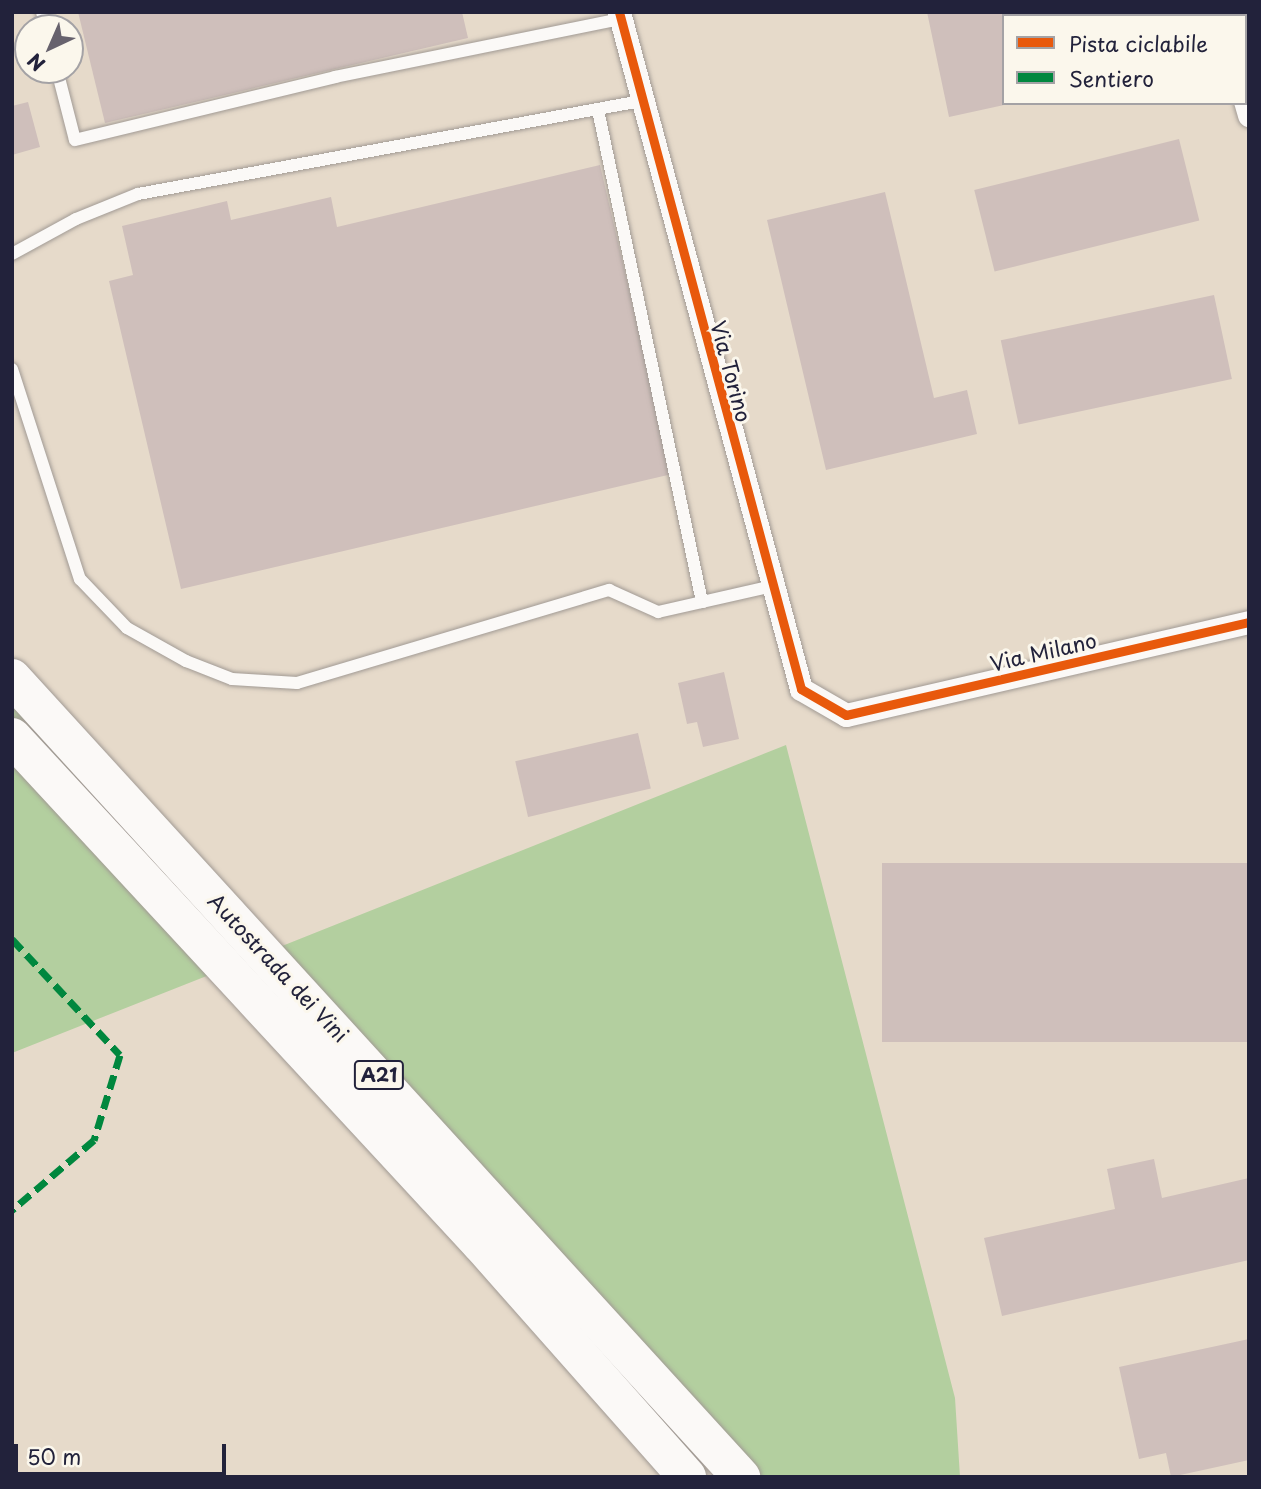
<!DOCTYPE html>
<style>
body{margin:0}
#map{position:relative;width:1261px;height:1489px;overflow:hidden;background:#e6daca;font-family:"Playpen Sans",sans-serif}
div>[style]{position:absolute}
.green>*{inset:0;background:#b3cf9f}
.building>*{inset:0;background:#cfbfbb;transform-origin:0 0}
.roads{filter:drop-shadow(0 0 2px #a19a94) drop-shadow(0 0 2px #a19a94)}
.lane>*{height:12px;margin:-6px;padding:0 6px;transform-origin:6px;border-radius:6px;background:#fbf9f7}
.street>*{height:23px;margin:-11.5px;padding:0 11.5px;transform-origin:11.5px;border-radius:11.5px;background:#fbf9f7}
.highway>*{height:38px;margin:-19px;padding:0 19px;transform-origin:19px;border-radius:19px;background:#fbf9f7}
.quiet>*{height:7px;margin-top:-3.5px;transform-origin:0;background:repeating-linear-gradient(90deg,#00873e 0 14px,transparent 0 21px)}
.cycleway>*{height:9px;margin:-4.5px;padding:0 4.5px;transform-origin:4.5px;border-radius:4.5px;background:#e8590c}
span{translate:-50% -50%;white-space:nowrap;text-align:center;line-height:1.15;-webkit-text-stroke:6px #fbf7ec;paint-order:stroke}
.shield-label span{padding:2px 5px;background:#fbf7ec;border:2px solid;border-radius:5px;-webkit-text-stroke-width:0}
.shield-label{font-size:19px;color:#22223b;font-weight:700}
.street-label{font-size:21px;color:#22223b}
.frame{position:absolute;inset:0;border:14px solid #22223b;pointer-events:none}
.legend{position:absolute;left:1002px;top:14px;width:245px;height:91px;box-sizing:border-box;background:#fbf7ec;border:2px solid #a4a2a5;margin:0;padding:9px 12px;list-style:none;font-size:21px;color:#22223b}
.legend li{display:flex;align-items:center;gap:14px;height:35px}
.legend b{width:35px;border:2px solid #a4a2a5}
.north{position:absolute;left:14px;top:14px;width:70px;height:70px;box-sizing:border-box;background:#fbf7ec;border:2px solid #a4a2a5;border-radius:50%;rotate:224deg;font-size:19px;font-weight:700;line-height:28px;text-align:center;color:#22223b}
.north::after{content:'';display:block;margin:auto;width:24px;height:32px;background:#67626d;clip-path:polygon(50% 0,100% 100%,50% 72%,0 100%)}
.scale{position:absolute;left:14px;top:1444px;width:212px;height:32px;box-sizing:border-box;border:4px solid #22223b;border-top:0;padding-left:9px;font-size:21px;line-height:24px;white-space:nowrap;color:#22223b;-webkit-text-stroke:5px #fbf7ec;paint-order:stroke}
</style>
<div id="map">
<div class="green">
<div style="clip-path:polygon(12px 673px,262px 954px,786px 745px,955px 1398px,960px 1477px,743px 1477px,262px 954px,12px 1053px)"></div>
</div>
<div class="building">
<div style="clip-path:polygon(78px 12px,462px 12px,468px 38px,105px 123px)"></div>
<div style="clip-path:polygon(927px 12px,1128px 12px,1129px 16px,1004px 16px,1004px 105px,949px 117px)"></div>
<div style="clip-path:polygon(28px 102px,40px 147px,12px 155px,12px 106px)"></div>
<div style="left:1179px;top:139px;width:84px;height:211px;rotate:76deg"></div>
<div style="clip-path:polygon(600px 165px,672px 474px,181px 589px,109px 281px,133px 275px,122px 226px,227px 201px,231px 220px,331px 197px,337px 227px)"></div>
<div style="clip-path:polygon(885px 192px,934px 398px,967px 390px,977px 434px,826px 470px,767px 220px)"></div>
<div style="left:1214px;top:295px;width:86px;height:218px;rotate:78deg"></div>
<div style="clip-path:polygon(724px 672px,739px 739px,703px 747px,697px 722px,687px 724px,678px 683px)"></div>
<div style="left:638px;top:733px;width:57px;height:126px;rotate:77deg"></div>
<div style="left:1249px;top:863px;width:179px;height:367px;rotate:90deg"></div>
<div style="clip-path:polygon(1154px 1159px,1162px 1198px,1249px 1178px,1249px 1260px,1002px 1316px,984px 1238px,1115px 1209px,1107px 1169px)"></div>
<div style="clip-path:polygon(1249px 1339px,1249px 1460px,1171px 1477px,1166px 1453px,1139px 1459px,1119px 1367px)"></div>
</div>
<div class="roads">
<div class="lane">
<div style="left:42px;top:12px;width:16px;rotate:76deg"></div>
<div style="left:57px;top:70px;width:72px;rotate:75.6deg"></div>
<div style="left:75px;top:140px;width:268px;rotate:-13.6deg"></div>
<div style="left:335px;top:77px;width:292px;rotate:-11.5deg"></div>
<div style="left:598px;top:110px;width:503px;rotate:78.06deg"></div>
<div style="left:12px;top:254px;width:73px;rotate:-28.7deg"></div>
<div style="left:76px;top:219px;width:67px;rotate:-22deg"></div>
<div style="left:138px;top:194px;width:512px;rotate:-10.48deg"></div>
<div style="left:12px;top:369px;width:221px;rotate:72.1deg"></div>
<div style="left:80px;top:579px;width:68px;rotate:46.2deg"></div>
<div style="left:127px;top:628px;width:68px;rotate:29.2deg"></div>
<div style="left:186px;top:661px;width:49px;rotate:21.4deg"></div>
<div style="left:232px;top:679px;width:65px;rotate:3.5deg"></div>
<div style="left:297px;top:683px;width:326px;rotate:-16.6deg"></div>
<div style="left:609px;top:590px;width:54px;rotate:24.2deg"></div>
<div style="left:658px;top:612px;width:117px;rotate:-12.8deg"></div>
</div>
<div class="street">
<div style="left:619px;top:12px;width:701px;rotate:74.95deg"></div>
<div style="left:801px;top:689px;width:52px;rotate:30deg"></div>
<div style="left:846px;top:715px;width:414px;rotate:-13deg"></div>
<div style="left:1224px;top:12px;width:4px;rotate:76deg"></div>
<div style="left:1245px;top:101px;width:15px;rotate:74deg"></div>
</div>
<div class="highway">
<div style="left:12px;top:678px;width:1082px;rotate:47.62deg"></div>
<div style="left:12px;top:737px;width:691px;rotate:47.23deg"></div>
<div style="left:481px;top:1244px;width:311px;rotate:48.5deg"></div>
</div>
</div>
<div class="quiet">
<div style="left:12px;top:939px;width:158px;rotate:47deg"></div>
<div style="left:120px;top:1055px;width:89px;rotate:107deg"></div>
<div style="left:94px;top:1140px;width:108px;rotate:139.5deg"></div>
</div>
<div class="cycleway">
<div style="left:619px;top:12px;width:701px;rotate:74.95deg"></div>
<div style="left:801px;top:689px;width:52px;rotate:30deg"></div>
<div style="left:846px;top:715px;width:414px;rotate:-13deg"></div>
</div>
<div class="shield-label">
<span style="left:379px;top:1075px">A21</span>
</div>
<div class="street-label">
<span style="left:732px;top:371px;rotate:75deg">Via Torino</span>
<span style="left:1043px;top:651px;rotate:-13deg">Via Milano</span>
<span style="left:279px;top:967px;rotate:47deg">Autostrada dei Vini</span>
</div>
<div class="frame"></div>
<ul class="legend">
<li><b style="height:9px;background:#e8590c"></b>Pista ciclabile</li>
<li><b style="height:9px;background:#00873e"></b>Sentiero</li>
</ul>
<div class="north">N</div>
<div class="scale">50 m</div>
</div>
